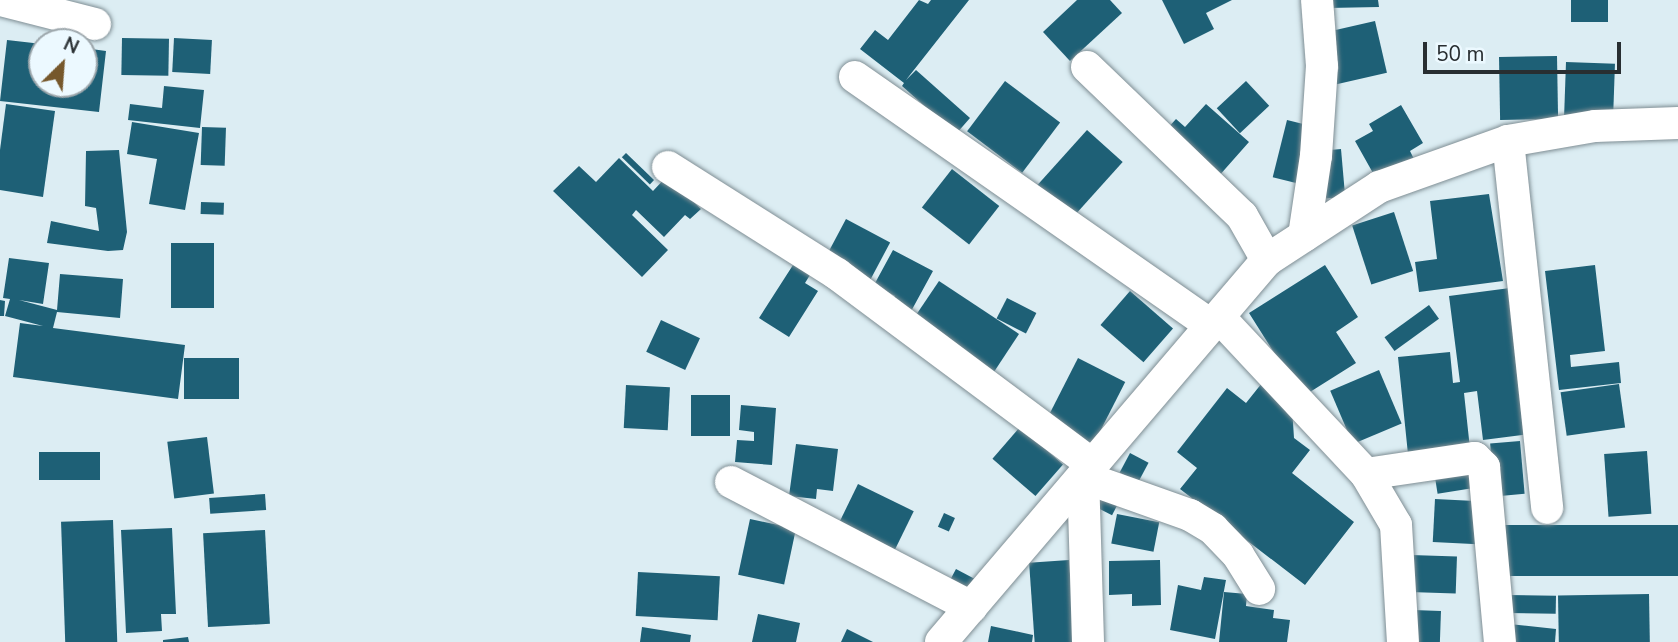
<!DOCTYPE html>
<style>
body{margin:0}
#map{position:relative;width:1678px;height:642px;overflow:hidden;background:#dcedf3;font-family:"Nunito Sans",sans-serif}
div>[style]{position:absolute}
.building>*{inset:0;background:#1e6076;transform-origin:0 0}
.roads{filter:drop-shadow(0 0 2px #7f8e94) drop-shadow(0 0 2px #7f8e94)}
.minor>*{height:32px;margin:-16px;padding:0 16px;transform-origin:16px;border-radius:16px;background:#fff}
span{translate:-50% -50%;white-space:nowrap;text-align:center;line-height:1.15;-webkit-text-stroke:7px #ecf9ff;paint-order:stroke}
.north{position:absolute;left:28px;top:28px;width:70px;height:70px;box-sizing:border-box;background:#ecf9ff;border:2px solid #9ea8ad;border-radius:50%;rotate:25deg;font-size:19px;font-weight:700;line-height:28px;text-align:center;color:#282e31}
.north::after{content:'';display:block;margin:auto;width:24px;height:32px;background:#76582c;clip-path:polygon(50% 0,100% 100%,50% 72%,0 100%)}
.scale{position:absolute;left:1423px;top:42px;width:198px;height:32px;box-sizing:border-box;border:4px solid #282e31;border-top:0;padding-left:9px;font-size:21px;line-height:24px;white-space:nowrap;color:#282e31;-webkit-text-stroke:5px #ecf9ff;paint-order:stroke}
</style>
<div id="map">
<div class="building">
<div style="clip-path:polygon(919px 0,928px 4px,931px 0,969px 0,906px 80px,916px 70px,970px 118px,956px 134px,902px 86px,904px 83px,860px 49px,875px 30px,888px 40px)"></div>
<div style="clip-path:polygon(1077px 0,1110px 0,1122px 13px,1070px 61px,1043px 32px)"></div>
<div style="clip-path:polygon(1162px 0,1232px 0,1206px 13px,1214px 29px,1184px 44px)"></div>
<div style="clip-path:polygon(1327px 0,1378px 0,1379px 7px,1328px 8px)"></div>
<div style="left:1571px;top:0;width:37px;height:22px"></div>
<div style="left:1375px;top:21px;width:53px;height:55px;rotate:77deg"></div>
<div style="left:122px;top:38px;width:47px;height:37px;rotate:1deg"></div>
<div style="left:174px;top:38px;width:38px;height:34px;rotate:3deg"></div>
<div style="clip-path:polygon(7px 40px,42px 44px,42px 84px,84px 84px,84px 48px,106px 51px,99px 112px,0 101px)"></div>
<div style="left:1557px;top:56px;width:63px;height:58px;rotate:89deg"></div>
<div style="left:1566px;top:62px;width:49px;height:57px;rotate:2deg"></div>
<div style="left:1005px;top:81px;width:69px;height:63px;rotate:37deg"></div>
<div style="left:1246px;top:81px;width:34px;height:40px;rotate:47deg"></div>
<div style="clip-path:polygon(164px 86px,204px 90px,200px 128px,128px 120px,130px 104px,162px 108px)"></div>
<div style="clip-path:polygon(6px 104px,55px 111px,43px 197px,0 190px,0 150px)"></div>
<div style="clip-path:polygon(1206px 104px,1249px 142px,1218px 177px,1166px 130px,1176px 119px,1185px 127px)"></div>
<div style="clip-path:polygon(1401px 105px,1423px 143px,1410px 151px,1415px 161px,1378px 182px,1355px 141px,1373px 131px,1369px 124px)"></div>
<div style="left:1287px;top:120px;width:25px;height:59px;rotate:14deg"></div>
<div style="clip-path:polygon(132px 122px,199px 133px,185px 210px,149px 204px,157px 159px,127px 154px)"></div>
<div style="left:202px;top:127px;width:24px;height:38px;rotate:2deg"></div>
<div style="left:1087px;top:130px;width:48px;height:75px;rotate:42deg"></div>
<div style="left:1341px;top:149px;width:48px;height:19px;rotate:85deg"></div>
<div style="clip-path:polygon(119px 150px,127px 232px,123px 250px,108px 251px,47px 243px,51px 221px,99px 231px,96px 208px,85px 206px,86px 151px)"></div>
<div style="left:626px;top:153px;width:39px;height:6px;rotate:44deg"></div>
<div style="clip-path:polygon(619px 158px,653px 191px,667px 176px,701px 209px,690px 219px,685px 215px,664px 237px,636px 210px,632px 215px,668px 250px,642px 277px,553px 191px,579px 166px,596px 182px)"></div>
<div style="left:952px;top:169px;width:60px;height:49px;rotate:38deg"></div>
<div style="clip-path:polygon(1489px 194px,1503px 281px,1419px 292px,1415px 262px,1437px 259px,1430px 201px)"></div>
<div style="left:201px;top:202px;width:23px;height:12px;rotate:2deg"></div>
<div style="left:1394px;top:212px;width:62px;height:44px;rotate:72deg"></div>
<div style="left:846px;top:219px;width:50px;height:43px;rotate:28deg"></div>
<div style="left:171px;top:243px;width:43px;height:65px"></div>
<div style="clip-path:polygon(893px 250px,933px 271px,909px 315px,890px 305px,895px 296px,874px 285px)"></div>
<div style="clip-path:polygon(9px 258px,49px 263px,43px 304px,19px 300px,57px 310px,60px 274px,123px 279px,120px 318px,57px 312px,53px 328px,185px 345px,178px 399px,13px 377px,20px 323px,43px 326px,5px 316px,10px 299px,3px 298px)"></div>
<div style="clip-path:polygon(793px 265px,810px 275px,805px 283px,818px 291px,789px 337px,759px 318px)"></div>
<div style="clip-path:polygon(1325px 265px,1358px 317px,1336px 332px,1356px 363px,1302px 397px,1249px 313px)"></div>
<div style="clip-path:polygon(1595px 265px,1605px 351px,1570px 355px,1571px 367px,1619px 362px,1621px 383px,1559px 390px,1545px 271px)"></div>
<div style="clip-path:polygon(939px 281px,1019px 334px,988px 381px,912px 321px)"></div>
<div style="clip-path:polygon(1510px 288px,1530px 434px,1483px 440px,1477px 391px,1464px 393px,1471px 458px,1409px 464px,1398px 357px,1450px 352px,1453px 383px,1460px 382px,1449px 296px)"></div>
<div style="left:1130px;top:291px;width:57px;height:45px;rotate:41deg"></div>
<div style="left:1007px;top:298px;width:33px;height:23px;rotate:27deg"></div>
<div style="clip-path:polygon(0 300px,5px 301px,4px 316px,0 316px)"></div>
<div style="left:1429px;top:305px;width:17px;height:55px;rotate:54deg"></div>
<div style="left:661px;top:320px;width:43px;height:35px;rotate:25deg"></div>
<div style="left:184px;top:358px;width:55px;height:41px"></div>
<div style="left:1078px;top:358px;width:53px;height:76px;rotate:27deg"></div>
<div style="left:1379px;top:370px;width:58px;height:53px;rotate:67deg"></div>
<div style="clip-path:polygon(1262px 383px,1292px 407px,1294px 438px,1310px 450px,1292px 473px,1354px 522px,1305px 585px,1180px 489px,1197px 468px,1177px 452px,1227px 388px,1246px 403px)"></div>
<div style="left:1619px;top:384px;width:44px;height:59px;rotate:82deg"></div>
<div style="left:626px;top:385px;width:44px;height:43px;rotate:3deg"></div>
<div style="left:691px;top:395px;width:39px;height:41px"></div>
<div style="clip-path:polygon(741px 405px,776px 408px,772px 465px,735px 462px,737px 440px,754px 441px,754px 432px,739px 430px)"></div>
<div style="left:1020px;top:427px;width:57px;height:42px;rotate:41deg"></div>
<div style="left:207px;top:437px;width:57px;height:40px;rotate:83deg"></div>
<div style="left:1520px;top:441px;width:53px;height:30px;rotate:85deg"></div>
<div style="clip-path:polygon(796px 444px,838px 449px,833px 491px,817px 489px,816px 499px,789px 496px)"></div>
<div style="left:1647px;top:451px;width:63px;height:43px;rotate:86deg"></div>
<div style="left:100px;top:452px;width:28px;height:61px;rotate:90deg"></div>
<div style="left:1130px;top:453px;width:21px;height:22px;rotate:28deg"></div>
<div style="left:1472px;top:468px;width:20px;height:38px;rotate:81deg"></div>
<div style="left:858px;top:484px;width:62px;height:55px;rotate:26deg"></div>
<div style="left:1093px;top:491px;width:28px;height:13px;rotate:27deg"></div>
<div style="left:265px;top:494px;width:16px;height:56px;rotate:86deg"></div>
<div style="left:1435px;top:499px;width:45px;height:43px;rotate:3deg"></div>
<div style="left:944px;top:513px;width:12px;height:15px;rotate:24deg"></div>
<div style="left:1117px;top:514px;width:43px;height:30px;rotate:11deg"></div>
<div style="left:750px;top:519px;width:47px;height:57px;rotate:12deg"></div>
<div style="left:113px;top:520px;width:122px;height:52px;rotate:88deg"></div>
<div style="left:1678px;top:525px;width:51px;height:180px;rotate:90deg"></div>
<div style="clip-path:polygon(172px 528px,176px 614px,161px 614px,162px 631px,126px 633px,121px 530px)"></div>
<div style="left:265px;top:530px;width:94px;height:62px;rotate:87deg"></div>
<div style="left:1411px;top:555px;width:46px;height:37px;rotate:2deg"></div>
<div style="left:1069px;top:560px;width:82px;height:40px;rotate:86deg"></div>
<div style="clip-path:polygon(1160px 560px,1161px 605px,1132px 606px,1132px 594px,1109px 595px,1109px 561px)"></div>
<div style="left:956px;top:569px;width:24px;height:19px;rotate:28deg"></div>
<div style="left:638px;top:572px;width:82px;height:44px;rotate:3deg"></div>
<div style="clip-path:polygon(1204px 577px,1226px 580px,1215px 639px,1170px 630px,1178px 585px,1201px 590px)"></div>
<div style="clip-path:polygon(1224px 592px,1247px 594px,1246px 606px,1274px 610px,1273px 618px,1290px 620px,1287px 642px,1219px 642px)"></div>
<div style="left:1649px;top:594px;width:48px;height:91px;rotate:89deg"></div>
<div style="left:1507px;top:595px;width:49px;height:18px;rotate:1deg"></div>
<div style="left:1413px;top:610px;width:28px;height:32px;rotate:2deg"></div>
<div style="clip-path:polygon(758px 614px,800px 623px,796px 642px,752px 642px)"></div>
<div style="clip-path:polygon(1509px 624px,1556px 629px,1555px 642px,1507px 642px)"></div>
<div style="clip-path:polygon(991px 626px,1033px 635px,1032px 642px,988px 642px)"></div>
<div style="clip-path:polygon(642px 627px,691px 635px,690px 642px,640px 642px)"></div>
<div style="clip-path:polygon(847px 629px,873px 642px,841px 642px)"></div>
<div style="clip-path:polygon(188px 637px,189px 642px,163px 642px,163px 640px)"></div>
</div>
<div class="roads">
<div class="minor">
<div style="left:1px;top:0;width:97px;rotate:14.3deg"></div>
<div style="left:1087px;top:67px;width:215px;rotate:43.9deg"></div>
<div style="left:1242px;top:216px;width:51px;rotate:60.4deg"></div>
<div style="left:855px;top:77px;width:435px;rotate:34.9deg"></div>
<div style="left:1508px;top:141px;width:369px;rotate:83.9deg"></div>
<div style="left:668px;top:167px;width:200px;rotate:32.3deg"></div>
<div style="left:837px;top:274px;width:319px;rotate:36.7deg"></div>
<div style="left:1304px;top:236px;width:81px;rotate:-81.5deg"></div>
<div style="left:1316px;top:156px;width:90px;rotate:-86.2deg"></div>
<div style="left:1322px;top:66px;width:66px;rotate:-94.3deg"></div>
<div style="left:1219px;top:317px;width:215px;rotate:46.9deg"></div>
<div style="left:1366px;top:474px;width:59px;rotate:59.5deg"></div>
<div style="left:1396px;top:525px;width:117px;rotate:86.6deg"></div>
<div style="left:1366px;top:474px;width:110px;rotate:-8.4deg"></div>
<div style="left:1475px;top:458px;width:13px;rotate:45deg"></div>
<div style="left:1484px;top:467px;width:176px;rotate:84.8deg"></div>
<div style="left:731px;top:482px;width:271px;rotate:27.5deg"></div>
<div style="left:941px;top:642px;width:502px;rotate:-49.52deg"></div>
<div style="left:1267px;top:260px;width:134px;rotate:-33.1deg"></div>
<div style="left:1379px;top:187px;width:137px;rotate:-19.6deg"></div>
<div style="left:1508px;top:141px;width:88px;rotate:-9.8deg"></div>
<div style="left:1595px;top:126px;width:83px;rotate:-2.1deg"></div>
<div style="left:1088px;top:642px;width:165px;rotate:-91.7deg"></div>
<div style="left:1083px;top:477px;width:114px;rotate:19.6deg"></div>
<div style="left:1190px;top:515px;width:27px;rotate:31deg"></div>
<div style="left:1213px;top:529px;width:36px;rotate:46deg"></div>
<div style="left:1238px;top:555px;width:40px;rotate:58deg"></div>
</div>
</div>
<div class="north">N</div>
<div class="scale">50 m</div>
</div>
